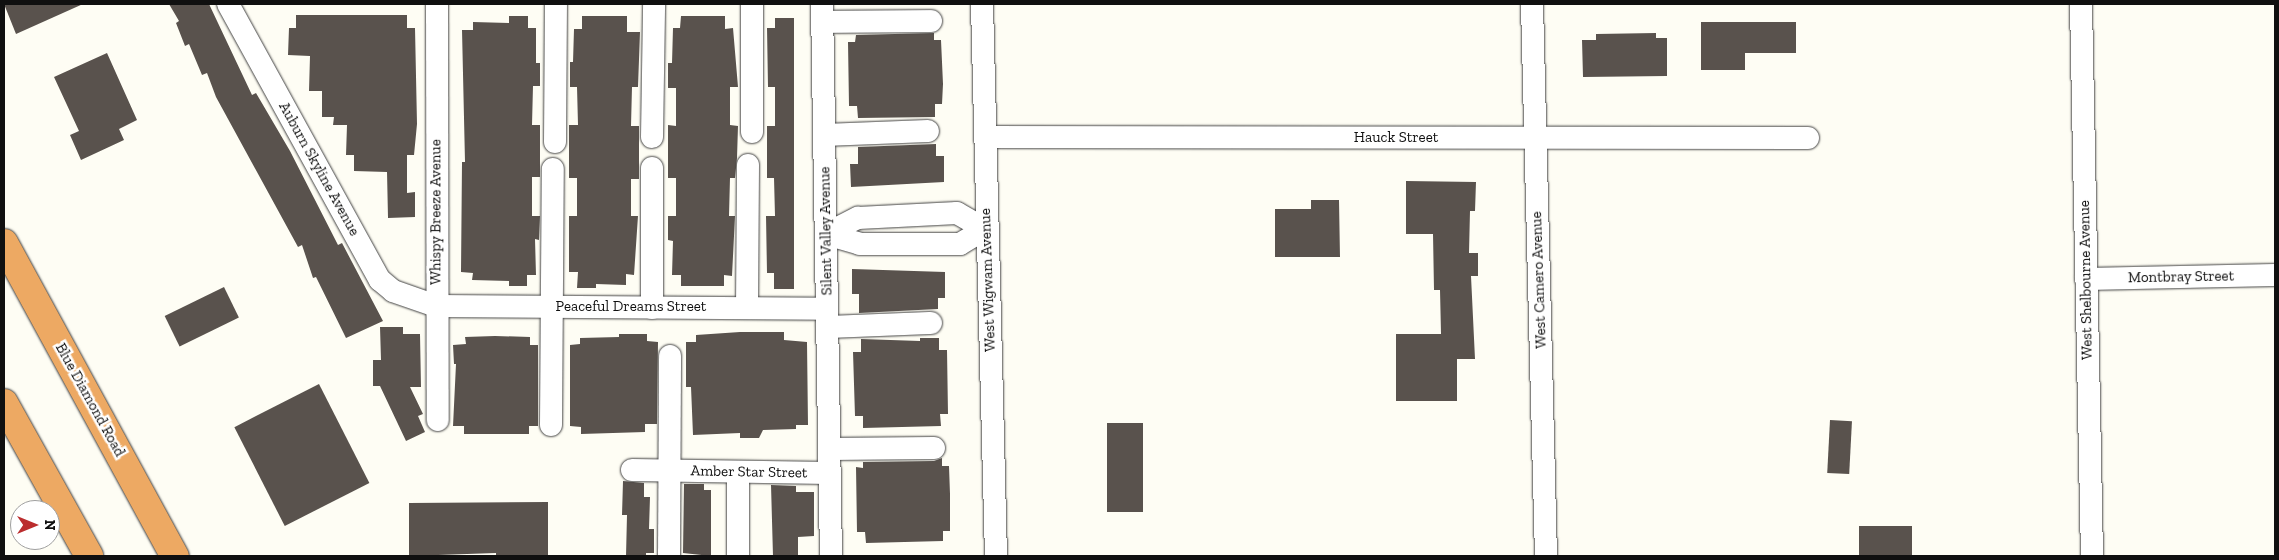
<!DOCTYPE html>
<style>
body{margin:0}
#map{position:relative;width:2279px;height:560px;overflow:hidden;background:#fefdf4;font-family:"Zilla Slab",serif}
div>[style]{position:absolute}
.building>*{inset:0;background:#59524d;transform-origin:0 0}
.roads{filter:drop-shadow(0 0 1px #434343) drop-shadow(0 0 1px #434343)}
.minor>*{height:22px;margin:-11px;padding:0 11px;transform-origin:11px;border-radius:11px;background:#fff}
.highway>*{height:28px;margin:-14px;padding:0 14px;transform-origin:14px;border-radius:14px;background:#eda963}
span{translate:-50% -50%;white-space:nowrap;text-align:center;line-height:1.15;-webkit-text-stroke:5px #fff;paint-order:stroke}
.street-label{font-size:15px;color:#101010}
.frame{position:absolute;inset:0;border:5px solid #101010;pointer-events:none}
.north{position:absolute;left:10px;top:500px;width:50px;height:50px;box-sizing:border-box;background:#fff;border:1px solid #9f9f9f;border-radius:50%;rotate:90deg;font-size:14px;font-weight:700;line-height:20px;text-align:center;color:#101010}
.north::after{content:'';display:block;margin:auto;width:18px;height:22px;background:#bb2d2e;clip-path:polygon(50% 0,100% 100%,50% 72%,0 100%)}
</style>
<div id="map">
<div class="building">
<div style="clip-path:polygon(4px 4px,83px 4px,16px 34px)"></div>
<div style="clip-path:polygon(169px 4px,209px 4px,252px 95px,256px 93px,290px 151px,338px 245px,342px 243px,383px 321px,346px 338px,316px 277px,313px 278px,302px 245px,298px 247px,216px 97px,207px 73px,202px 75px,189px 44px,185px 46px,176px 23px,179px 21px)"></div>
<div style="clip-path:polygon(296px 15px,407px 15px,407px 28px,415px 28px,417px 124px,414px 155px,407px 155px,407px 193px,415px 192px,415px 217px,388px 218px,387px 172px,354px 171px,354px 155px,346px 155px,347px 125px,333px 125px,334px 117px,322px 117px,322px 91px,309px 91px,310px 56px,288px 55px,289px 28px,296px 28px)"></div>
<div style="clip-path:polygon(509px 16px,528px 16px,528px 28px,536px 28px,536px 63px,540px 63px,540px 86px,533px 86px,532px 125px,540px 125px,540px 177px,532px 177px,532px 216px,540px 216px,539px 240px,535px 239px,536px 275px,527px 275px,527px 286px,509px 286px,509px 281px,472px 280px,473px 273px,461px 272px,462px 162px,465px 162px,462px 30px,473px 30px,473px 22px,509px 23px)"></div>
<div style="clip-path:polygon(582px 16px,627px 16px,627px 32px,640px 32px,638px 87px,632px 87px,631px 126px,639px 126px,639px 179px,631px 179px,631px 216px,638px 216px,634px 275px,626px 274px,626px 285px,596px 284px,596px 288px,577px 288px,578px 272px,569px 272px,569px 216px,577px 216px,577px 178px,569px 178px,569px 125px,578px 125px,577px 87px,570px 87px,570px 62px,573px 62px,574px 29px,582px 29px)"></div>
<div style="clip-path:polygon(681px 16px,725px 16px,725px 29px,733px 28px,738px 87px,730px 87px,730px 125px,738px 126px,737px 158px,735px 178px,730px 178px,729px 216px,735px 216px,732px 276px,724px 275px,724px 286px,681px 286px,681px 275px,672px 275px,673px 241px,668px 240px,668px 216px,676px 216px,676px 178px,668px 178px,668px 125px,676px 126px,676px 88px,668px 88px,668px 63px,672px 63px,673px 28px,680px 28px)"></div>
<div style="clip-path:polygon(775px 18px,794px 18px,794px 289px,774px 289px,774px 273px,767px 273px,766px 216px,775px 216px,774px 178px,767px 178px,767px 126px,775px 126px,775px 87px,768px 87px,767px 28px,775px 28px)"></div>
<div style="clip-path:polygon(1701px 22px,1796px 22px,1796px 53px,1745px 53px,1745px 70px,1701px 70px)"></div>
<div style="clip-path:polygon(934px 33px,934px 40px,941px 40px,943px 84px,942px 104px,935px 104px,935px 117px,858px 118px,857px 106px,849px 106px,848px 42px,855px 42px,856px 35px)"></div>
<div style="clip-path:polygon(1656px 33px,1656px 38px,1667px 38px,1667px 76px,1583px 77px,1582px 40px,1596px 40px,1596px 34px)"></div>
<div style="clip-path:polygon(107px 53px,137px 120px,119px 129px,124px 140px,81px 160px,70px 135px,79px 131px,54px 77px)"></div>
<div style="clip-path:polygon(936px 144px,936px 156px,944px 156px,944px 182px,851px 187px,850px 164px,858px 164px,858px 147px)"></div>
<div style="clip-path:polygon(1406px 181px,1476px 182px,1475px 211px,1470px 211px,1469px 253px,1478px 253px,1478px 276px,1471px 276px,1475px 359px,1457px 359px,1457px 401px,1396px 401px,1396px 334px,1441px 334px,1440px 290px,1434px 290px,1433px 234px,1406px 234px)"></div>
<div style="clip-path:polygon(1311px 200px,1339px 200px,1340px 257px,1275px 257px,1275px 209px,1311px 209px)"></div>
<div style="clip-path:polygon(852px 269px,945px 272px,945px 298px,938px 298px,938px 309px,859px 313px,859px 294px,852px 294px)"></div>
<div style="left:224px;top:287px;width:34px;height:66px;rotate:64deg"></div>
<div style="clip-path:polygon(380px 327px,403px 327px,403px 334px,420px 334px,421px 387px,410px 387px,423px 414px,418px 416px,425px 432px,406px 441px,380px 386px,373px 386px,373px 360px,381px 360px)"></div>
<div style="clip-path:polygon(740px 332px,784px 332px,784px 340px,807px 342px,808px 425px,796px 425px,796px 429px,763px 430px,759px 438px,740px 438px,740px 433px,693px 435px,691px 387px,686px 387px,686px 342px,696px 342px,696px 335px)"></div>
<div style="clip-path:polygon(619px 334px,647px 334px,647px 341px,658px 342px,657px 424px,645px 424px,645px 432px,581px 434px,581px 427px,570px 426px,570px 345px,580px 344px,580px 338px,619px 337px)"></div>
<div style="clip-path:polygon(495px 336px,530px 337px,530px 345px,538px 345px,538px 426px,529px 426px,529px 434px,464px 434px,464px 426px,453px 426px,456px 364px,454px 364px,453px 345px,466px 344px,465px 337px)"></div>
<div style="clip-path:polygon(920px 338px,939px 338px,939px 350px,947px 350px,948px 414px,940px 414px,941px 426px,863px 428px,863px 416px,855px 416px,853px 352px,861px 352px,861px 339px,920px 341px)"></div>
<div style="left:319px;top:384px;width:111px;height:95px;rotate:63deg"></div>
<div style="left:1830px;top:420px;width:22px;height:53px;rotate:3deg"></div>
<div style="left:1107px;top:423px;width:36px;height:89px"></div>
<div style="clip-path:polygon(942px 458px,942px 466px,949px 466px,950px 494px,950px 531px,943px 531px,943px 541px,866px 543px,865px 532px,857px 532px,856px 467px,863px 468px,863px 462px,934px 461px)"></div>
<div style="clip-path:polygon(623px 481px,644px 483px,644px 497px,650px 497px,649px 529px,654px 529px,654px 553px,646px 553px,646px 556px,626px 556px,627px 515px,622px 515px)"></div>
<div style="clip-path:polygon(684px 484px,704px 484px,704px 490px,711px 490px,711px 556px,683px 553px)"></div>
<div style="clip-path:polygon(771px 485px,796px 486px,796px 492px,814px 492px,814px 536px,798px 537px,798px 556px,773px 556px)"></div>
<div style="clip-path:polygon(548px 502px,548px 556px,496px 556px,496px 553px,409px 556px,409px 503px)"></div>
<div style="left:1859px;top:526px;width:53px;height:30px"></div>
</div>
<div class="roads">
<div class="minor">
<div style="left:228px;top:4px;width:315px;rotate:61.2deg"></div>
<div style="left:380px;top:280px;width:17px;rotate:40deg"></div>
<div style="left:393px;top:291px;width:46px;rotate:19.2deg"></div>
<div style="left:436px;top:306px;width:391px;rotate:0.4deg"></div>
<div style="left:437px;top:4px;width:416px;rotate:89.9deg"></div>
<div style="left:822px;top:4px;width:552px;rotate:89.07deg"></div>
<div style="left:982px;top:4px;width:552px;rotate:88.55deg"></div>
<div style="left:1532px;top:4px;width:552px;rotate:88.55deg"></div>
<div style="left:2081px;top:4px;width:552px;rotate:88.86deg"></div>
<div style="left:823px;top:22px;width:108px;rotate:-0.5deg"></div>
<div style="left:752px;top:132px;width:128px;rotate:-90deg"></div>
<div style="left:824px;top:135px;width:104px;rotate:-2.2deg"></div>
<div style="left:652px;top:137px;width:133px;rotate:-89.1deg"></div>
<div style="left:985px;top:137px;width:823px;rotate:0.07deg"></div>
<div style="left:555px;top:142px;width:138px;rotate:-89.6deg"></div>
<div style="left:652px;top:168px;width:140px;rotate:90deg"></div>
<div style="left:826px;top:234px;width:36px;rotate:-27deg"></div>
<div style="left:858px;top:218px;width:99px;rotate:-2.9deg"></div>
<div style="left:957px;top:213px;width:32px;rotate:30deg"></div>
<div style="left:826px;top:234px;width:35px;rotate:16deg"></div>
<div style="left:860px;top:244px;width:100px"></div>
<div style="left:960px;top:244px;width:29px;rotate:-31deg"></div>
<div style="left:2086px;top:279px;width:189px;rotate:-1.2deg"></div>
<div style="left:747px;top:308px;width:143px;rotate:-89.6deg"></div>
<div style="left:827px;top:327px;width:104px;rotate:-2.2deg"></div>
<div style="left:551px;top:425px;width:256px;rotate:-89.6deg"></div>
<div style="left:829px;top:449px;width:105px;rotate:-0.5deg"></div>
<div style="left:632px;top:470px;width:197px;rotate:0.9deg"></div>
<div style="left:738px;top:472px;width:84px;rotate:90deg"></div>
<div style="left:669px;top:556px;width:200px;rotate:-89.7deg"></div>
</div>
<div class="highway">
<div style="left:4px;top:243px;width:357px;rotate:61.4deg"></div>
<div style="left:4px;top:403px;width:175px;rotate:60.9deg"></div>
</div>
</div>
<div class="street-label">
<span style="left:1396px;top:138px">Hauck Street</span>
<span style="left:319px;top:169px;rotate:61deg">Auburn Skyline Avenue</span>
<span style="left:436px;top:212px;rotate:-90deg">Whispy Breeze Avenue</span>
<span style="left:826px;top:231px;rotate:-91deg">Silent Valley Avenue</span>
<span style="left:2181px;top:277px;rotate:-1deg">Montbray Street</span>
<span style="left:988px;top:280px;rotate:-92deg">West Wigwam Avenue</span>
<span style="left:1539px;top:280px;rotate:-92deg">West Camero Avenue</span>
<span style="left:2086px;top:280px;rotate:-91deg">West Shelbourne Avenue</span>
<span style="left:631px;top:307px">Peaceful Dreams Street</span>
<span style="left:90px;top:400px;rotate:61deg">Blue Diamond Road</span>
<span style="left:749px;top:472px;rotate:1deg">Amber Star Street</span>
</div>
<div class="frame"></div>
<div class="north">N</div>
</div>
